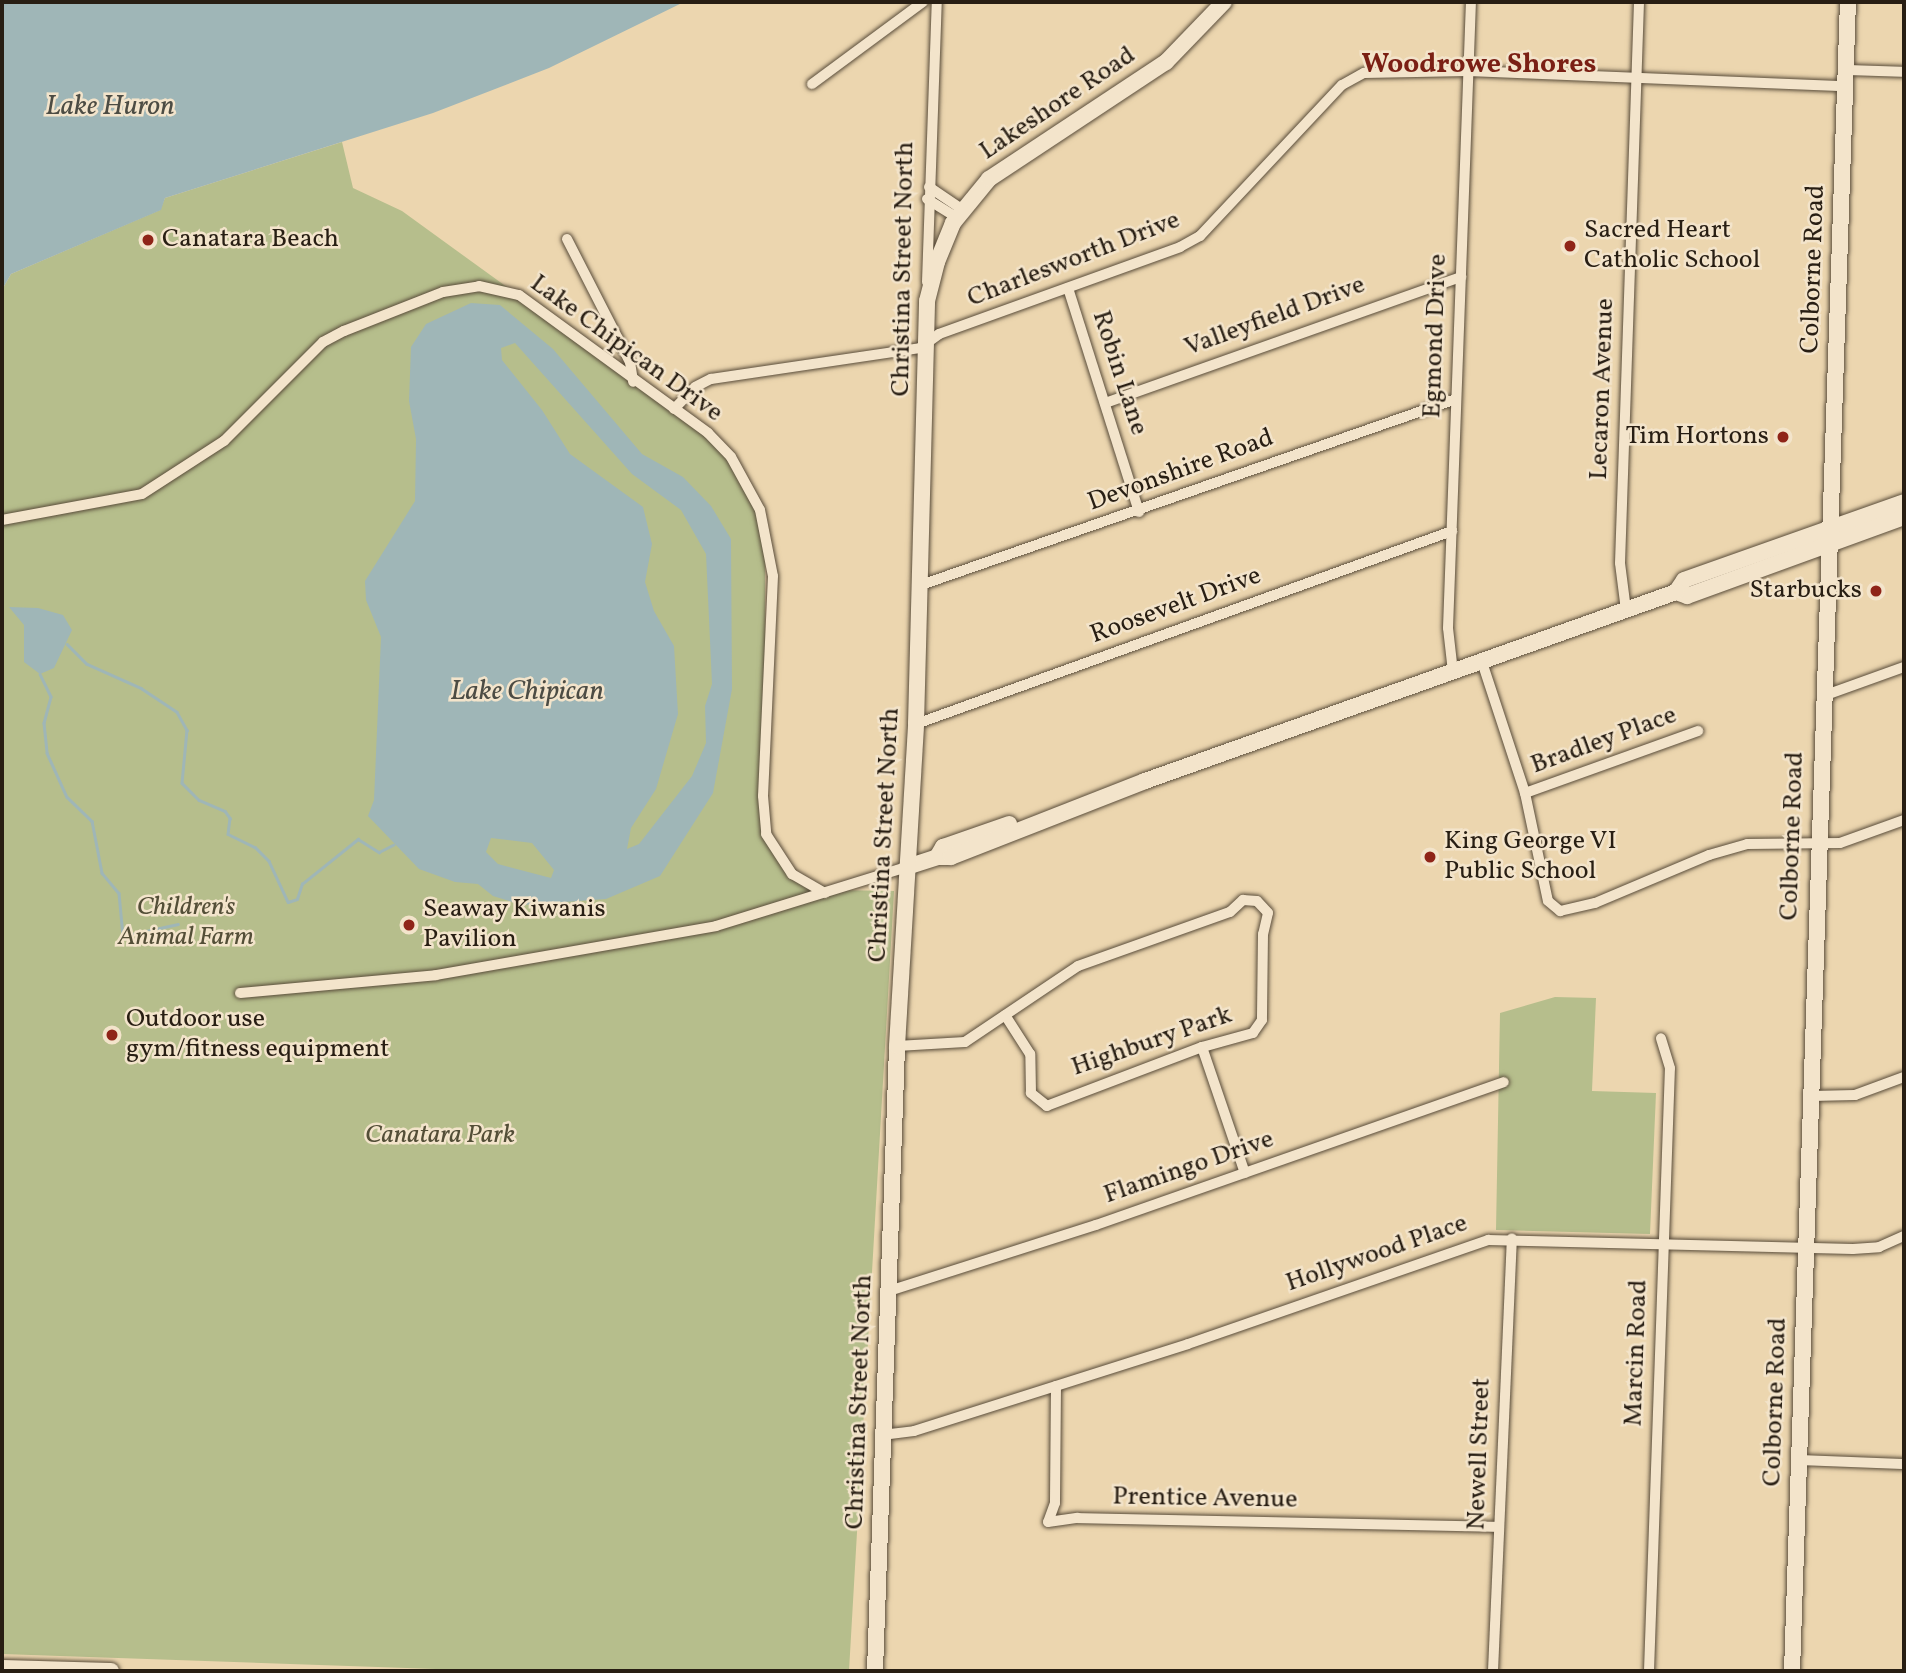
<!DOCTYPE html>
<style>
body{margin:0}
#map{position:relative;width:1906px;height:1673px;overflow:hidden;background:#ecd6af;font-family:Vollkorn,serif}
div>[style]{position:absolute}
.green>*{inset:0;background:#b6be8c}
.water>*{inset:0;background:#9fb6b7}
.stream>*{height:2.5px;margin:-1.25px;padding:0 1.25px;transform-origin:1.25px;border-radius:1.25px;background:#9fb6b7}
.roads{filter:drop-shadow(0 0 2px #594c3a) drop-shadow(0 0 2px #594c3a)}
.street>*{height:10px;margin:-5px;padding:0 5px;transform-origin:5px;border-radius:5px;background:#f3e4cb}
.secondary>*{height:16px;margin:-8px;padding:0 8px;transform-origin:8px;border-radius:8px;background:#f3e4cb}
.dots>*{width:19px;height:19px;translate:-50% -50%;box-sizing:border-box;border:4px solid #f3e4cb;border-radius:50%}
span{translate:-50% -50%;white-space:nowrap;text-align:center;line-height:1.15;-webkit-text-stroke:5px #f3e4cb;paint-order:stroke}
.street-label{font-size:26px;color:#281e13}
.poi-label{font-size:26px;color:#281e13}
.left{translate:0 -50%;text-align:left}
.right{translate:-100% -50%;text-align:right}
.park-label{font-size:26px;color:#534e37;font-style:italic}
.neighbourhood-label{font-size:28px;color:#7a1f14;font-weight:700}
.water-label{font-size:28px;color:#4c4c44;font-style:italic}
.frame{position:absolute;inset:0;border:4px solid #281e13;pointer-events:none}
</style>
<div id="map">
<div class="green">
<div style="clip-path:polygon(342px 142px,353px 188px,402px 211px,708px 433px,744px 477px,765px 534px,765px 796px,769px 834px,795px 874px,833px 890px,894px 891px,849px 1671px,494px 1671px,2px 1654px,2px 290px,11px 274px,160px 210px,165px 198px)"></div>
<div style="clip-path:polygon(1555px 997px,1596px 998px,1592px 1091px,1656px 1093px,1650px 1234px,1496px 1230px,1500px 1013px)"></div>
</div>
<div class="water">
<div style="clip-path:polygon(2px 2px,684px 2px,549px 68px,433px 113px,165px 198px,161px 210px,11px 274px,2px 290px)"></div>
<div style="clip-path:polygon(evenodd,471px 303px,500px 305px,553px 349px,642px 454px,683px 477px,711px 506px,731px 539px,732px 689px,713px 793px,660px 876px,606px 899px,522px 905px,493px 896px,478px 884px,455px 882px,419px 869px,368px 816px,374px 800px,381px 637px,366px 600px,365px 581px,415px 501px,416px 439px,409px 401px,411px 347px,426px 324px,471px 303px,515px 343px,632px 474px,681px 510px,706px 554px,712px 684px,705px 706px,706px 743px,692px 776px,639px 844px,627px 849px,631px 828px,656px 789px,678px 714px,674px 646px,654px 611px,645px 582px,652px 544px,643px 507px,570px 454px,542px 410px,502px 360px,501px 348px,515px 343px,471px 303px,491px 838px,532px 843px,554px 870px,551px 878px,498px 864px,486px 852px,491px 838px)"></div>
<div style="clip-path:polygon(9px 607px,38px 608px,63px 615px,72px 630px,54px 668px,40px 674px,24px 662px,24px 625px)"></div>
</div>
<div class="stream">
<div style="left:67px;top:644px;width:28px;rotate:45deg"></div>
<div style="left:87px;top:664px;width:59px;rotate:24deg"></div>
<div style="left:141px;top:688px;width:43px;rotate:33.7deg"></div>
<div style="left:177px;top:712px;width:21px;rotate:61deg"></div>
<div style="left:187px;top:730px;width:53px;rotate:95.4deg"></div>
<div style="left:182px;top:783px;width:24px;rotate:45deg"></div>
<div style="left:199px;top:800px;width:28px;rotate:23deg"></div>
<div style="left:225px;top:811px;width:9px;rotate:54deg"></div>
<div style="left:230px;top:818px;width:16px;rotate:97deg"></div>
<div style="left:228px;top:834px;width:30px;rotate:26deg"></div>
<div style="left:255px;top:847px;width:20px;rotate:45deg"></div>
<div style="left:269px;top:861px;width:45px;rotate:65.1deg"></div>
<div style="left:288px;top:902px;width:9px;rotate:-18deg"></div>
<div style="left:297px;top:899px;width:16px;rotate:-72deg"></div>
<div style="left:302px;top:884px;width:72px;rotate:-38.8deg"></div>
<div style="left:358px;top:839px;width:25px;rotate:32deg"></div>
<div style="left:379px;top:852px;width:16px;rotate:-27deg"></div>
<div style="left:40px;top:674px;width:25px;rotate:64deg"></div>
<div style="left:51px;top:697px;width:27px;rotate:105deg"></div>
<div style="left:44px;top:723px;width:30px;rotate:84deg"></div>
<div style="left:47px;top:753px;width:48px;rotate:65.6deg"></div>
<div style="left:67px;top:797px;width:35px;rotate:44deg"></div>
<div style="left:92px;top:821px;width:53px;rotate:79.1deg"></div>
<div style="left:102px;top:873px;width:26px;rotate:50deg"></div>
<div style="left:119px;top:893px;width:43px;rotate:84.7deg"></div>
<div style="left:123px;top:936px;width:56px;rotate:-12.3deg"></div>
</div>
<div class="roads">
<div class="street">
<div style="left:1845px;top:70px;width:59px;rotate:1.9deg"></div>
<div style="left:812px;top:84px;width:138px;rotate:-36.5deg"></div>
<div style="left:929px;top:187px;width:40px;rotate:34deg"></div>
<div style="left:927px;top:199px;width:36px;rotate:32deg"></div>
<div style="left:567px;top:239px;width:138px;rotate:62.9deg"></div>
<div style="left:630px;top:362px;width:20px;rotate:81deg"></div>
<div style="left:927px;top:282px;width:280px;rotate:-88deg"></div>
<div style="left:1068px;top:288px;width:235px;rotate:72.4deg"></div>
<div style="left:1105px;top:403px;width:378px;rotate:-19.5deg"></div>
<div style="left:674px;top:409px;width:30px;rotate:-46deg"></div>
<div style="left:695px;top:387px;width:18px;rotate:-27deg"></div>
<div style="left:711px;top:379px;width:211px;rotate:-8.4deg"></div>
<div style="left:920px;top:348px;width:24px;rotate:-36deg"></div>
<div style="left:939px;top:334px;width:256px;rotate:-19.8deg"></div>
<div style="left:1180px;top:247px;width:23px;rotate:-29deg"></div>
<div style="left:1200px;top:236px;width:207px;rotate:-46.8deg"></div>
<div style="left:1342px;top:85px;width:25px;rotate:-29deg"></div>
<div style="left:1364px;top:73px;width:104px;rotate:-1.1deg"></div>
<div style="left:1468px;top:71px;width:377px;rotate:2.3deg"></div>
<div style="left:2px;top:520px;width:142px;rotate:-10.5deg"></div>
<div style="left:142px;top:494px;width:98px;rotate:-32.9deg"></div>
<div style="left:224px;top:441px;width:140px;rotate:-45deg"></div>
<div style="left:323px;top:342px;width:24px;rotate:-28deg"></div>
<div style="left:344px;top:331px;width:106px;rotate:-21.5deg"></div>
<div style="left:443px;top:292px;width:36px;rotate:-9deg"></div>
<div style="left:479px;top:286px;width:41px;rotate:12.7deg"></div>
<div style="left:519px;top:295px;width:234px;rotate:36.1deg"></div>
<div style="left:708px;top:433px;width:33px;rotate:46deg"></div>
<div style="left:731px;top:457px;width:60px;rotate:61.3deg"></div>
<div style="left:760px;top:510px;width:67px;rotate:78.9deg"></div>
<div style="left:773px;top:576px;width:220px;rotate:92.6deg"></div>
<div style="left:763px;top:796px;width:38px;rotate:85deg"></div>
<div style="left:766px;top:834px;width:48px;rotate:57deg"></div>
<div style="left:792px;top:874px;width:38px;rotate:30deg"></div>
<div style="left:921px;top:585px;width:566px;rotate:-19.17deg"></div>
<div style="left:1626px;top:610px;width:47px;rotate:-97.3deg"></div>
<div style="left:1620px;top:563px;width:561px;rotate:-88.06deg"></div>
<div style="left:1482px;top:662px;width:138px;rotate:71.8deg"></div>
<div style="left:1525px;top:793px;width:110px;rotate:78deg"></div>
<div style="left:1548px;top:901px;width:16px;rotate:40deg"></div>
<div style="left:1560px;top:911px;width:36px;rotate:-13deg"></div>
<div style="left:1595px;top:903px;width:124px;rotate:-22.8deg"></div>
<div style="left:1709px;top:855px;width:40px;rotate:-16deg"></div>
<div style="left:1747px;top:844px;width:93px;rotate:-0.6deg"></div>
<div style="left:1840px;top:843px;width:68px;rotate:-19.8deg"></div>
<div style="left:1453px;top:672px;width:44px;rotate:-96.5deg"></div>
<div style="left:1448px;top:628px;width:626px;rotate:-87.9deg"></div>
<div style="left:1823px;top:696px;width:86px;rotate:-19.7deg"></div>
<div style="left:916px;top:724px;width:570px;rotate:-19.8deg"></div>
<div style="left:1525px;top:793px;width:184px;rotate:-19.7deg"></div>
<div style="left:240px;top:993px;width:197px;rotate:-5.2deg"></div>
<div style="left:436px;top:975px;width:284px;rotate:-9.9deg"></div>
<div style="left:716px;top:926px;width:200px;rotate:-17.2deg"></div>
<div style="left:897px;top:1046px;width:68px;rotate:-3.4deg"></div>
<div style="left:965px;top:1042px;width:136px;rotate:-33.9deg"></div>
<div style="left:1078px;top:966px;width:161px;rotate:-19.6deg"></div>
<div style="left:1230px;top:912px;width:18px;rotate:-43deg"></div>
<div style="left:1243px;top:900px;width:14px;rotate:4deg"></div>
<div style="left:1257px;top:901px;width:16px;rotate:47deg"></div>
<div style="left:1268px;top:913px;width:22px;rotate:103deg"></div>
<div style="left:1263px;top:934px;width:86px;rotate:90.7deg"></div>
<div style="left:1262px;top:1020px;width:16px;rotate:125deg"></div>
<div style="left:1253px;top:1033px;width:53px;rotate:164.6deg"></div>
<div style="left:1202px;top:1047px;width:166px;rotate:159.2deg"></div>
<div style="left:1047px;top:1106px;width:21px;rotate:-141deg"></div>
<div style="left:1031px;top:1093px;width:39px;rotate:-91deg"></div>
<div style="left:1030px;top:1054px;width:46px;rotate:-122.7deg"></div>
<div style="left:1202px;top:1047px;width:133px;rotate:71.2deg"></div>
<div style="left:1812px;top:1096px;width:43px;rotate:-1.3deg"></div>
<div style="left:1855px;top:1095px;width:52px;rotate:-20.2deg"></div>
<div style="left:889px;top:1291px;width:217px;rotate:-17.7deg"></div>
<div style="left:1096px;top:1225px;width:432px;rotate:-19.3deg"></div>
<div style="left:1056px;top:1386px;width:117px;rotate:90.5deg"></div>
<div style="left:1055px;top:1503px;width:20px;rotate:110deg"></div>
<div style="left:1048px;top:1522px;width:30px;rotate:-8deg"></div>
<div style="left:1078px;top:1518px;width:421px;rotate:1.2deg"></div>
<div style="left:882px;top:1435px;width:32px;rotate:-7deg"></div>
<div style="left:914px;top:1431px;width:287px;rotate:-17.6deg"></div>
<div style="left:1188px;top:1344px;width:318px;rotate:-19.1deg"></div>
<div style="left:1488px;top:1240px;width:365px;rotate:1.4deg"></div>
<div style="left:1853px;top:1249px;width:26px;rotate:-4deg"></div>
<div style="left:1879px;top:1247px;width:27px;rotate:-24deg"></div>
<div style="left:1798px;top:1460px;width:106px;rotate:2.2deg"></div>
<div style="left:1493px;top:1671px;width:433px;rotate:-87.5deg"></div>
<div style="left:1649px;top:1671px;width:603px;rotate:-88.01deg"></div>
<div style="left:1670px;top:1068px;width:31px;rotate:-107deg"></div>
</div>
<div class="secondary">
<div style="left:1676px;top:592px;width:14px;rotate:-56deg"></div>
<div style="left:1684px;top:580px;width:233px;rotate:-19.5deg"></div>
<div style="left:1676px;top:592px;width:12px;rotate:20deg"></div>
<div style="left:1687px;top:596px;width:231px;rotate:-20deg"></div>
<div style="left:937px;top:857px;width:12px;rotate:-59deg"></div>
<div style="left:943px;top:847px;width:70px;rotate:-19.2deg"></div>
<div style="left:907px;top:867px;width:32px;rotate:-18deg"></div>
<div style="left:937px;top:857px;width:14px"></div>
<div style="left:951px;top:857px;width:208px;rotate:-21.4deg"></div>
<div style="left:1145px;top:781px;width:564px;rotate:-19.59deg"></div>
<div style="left:2px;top:1668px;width:109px;rotate:1.6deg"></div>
<div style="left:875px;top:1671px;width:625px;rotate:-87.98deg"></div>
<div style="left:897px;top:1046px;width:323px;rotate:-86.6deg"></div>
<div style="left:916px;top:724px;width:423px;rotate:-88.5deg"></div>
<div style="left:927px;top:301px;width:40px;rotate:-75.6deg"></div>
<div style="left:937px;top:262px;width:42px;rotate:-67.7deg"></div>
<div style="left:953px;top:223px;width:57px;rotate:-50.7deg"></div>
<div style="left:989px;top:179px;width:212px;rotate:-33.5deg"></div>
<div style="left:1166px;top:62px;width:83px;rotate:-46deg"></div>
<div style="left:1792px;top:1671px;width:1670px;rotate:-88.08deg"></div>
</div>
</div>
<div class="dots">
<div style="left:148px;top:240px;background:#8f2418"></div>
<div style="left:1570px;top:246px;background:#8f2418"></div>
<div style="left:1783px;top:437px;background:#8f2418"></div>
<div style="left:1876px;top:591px;background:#8f2418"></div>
<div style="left:1430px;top:857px;background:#8f2418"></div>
<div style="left:409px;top:925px;background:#8f2418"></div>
<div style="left:112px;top:1035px;background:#8f2418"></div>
</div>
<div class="street-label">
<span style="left:1058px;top:104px;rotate:-34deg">Lakeshore Road</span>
<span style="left:1074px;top:260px;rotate:-21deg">Charlesworth Drive</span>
<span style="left:904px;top:269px;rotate:-89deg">Christina Street North</span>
<span style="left:1814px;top:269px;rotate:-88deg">Colborne Road</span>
<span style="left:1275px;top:317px;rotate:-20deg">Valleyfield Drive</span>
<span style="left:1436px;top:336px;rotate:-88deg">Egmond Drive</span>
<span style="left:626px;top:349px;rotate:36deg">Lake Chipican Drive</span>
<span style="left:1119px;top:373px;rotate:72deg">Robin Lane</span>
<span style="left:1603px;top:389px;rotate:-88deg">Lecaron Avenue</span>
<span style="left:1181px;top:471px;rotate:-20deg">Devonshire Road</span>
<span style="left:1176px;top:606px;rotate:-20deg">Roosevelt Drive</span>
<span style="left:1604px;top:741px;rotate:-20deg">Bradley Place</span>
<span style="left:885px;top:835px;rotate:-87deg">Christina Street North</span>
<span style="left:1793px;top:836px;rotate:-88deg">Colborne Road</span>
<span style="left:1152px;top:1042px;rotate:-19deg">Highbury Park</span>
<span style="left:1189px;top:1168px;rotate:-19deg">Flamingo Drive</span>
<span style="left:1377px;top:1254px;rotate:-19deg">Hollywood Place</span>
<span style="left:1637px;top:1353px;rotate:-88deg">Marcin Road</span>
<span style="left:860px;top:1402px;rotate:-88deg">Christina Street North</span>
<span style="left:1776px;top:1402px;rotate:-88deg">Colborne Road</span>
<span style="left:1480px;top:1454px;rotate:-88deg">Newell Street</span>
<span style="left:1205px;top:1499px;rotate:1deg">Prentice Avenue</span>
</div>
<div class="poi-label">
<span class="left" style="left:1584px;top:246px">Sacred Heart<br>Catholic School</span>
<span class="left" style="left:162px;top:240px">Canatara Beach</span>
<span class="right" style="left:1769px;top:437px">Tim Hortons</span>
<span class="right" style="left:1862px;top:591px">Starbucks</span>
<span class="left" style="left:1444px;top:857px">King George VI<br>Public School</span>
<span class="left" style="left:423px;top:925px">Seaway Kiwanis<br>Pavilion</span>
<span class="left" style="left:126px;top:1035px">Outdoor use<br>gym/fitness equipment</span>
</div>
<div class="park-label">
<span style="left:186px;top:923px">Children's<br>Animal Farm</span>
<span style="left:440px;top:1136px">Canatara Park</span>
</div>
<div class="neighbourhood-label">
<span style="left:1479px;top:65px">Woodrowe Shores</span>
</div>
<div class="water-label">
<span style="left:110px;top:107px">Lake Huron</span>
<span style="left:527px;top:692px">Lake Chipican</span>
</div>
<div class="frame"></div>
</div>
